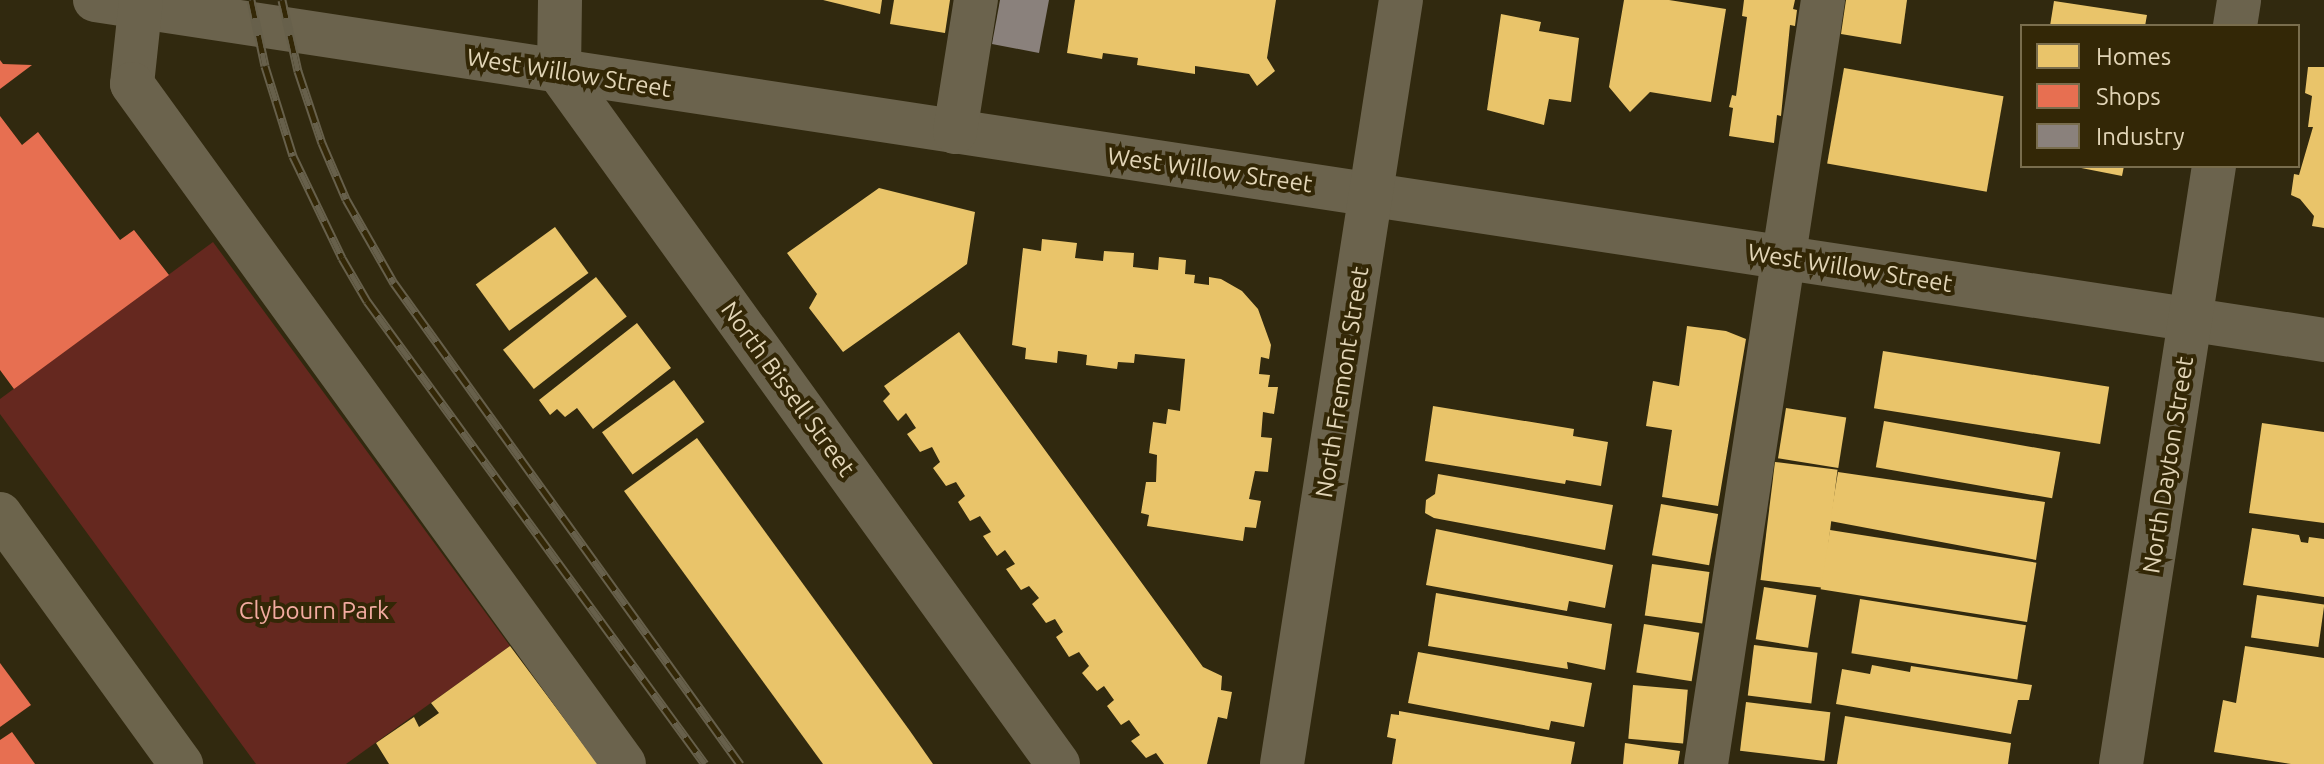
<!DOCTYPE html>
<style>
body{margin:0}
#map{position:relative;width:2324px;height:764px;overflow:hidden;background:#31290f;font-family:Ubuntu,sans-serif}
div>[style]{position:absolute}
.green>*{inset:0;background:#65281f}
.homes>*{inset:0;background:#e9c46a;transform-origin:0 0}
.shops>*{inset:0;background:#e76f51}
.industry>*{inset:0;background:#8a817c}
.minor>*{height:44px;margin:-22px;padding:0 22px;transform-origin:22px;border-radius:22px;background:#6b634d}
.major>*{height:44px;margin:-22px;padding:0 22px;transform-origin:22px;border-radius:22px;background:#6c644c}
.rail>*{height:9px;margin-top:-4.5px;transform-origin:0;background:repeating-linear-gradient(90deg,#332706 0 18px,#67604b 0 36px);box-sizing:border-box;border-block:2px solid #67604b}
span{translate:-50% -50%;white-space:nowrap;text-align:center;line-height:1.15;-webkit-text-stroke:8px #332706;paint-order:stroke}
.street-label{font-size:24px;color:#e2d5b7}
.park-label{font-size:24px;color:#f3aba0}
.legend{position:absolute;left:2020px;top:24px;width:280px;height:144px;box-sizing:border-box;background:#332706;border:2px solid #796d4d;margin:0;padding:10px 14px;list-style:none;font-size:24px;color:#e2d5b7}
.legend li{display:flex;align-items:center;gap:16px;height:40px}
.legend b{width:40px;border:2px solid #796d4d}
</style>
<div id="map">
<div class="green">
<div style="clip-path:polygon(213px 242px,510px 646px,346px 764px,256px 764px,0 414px,0 399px)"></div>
</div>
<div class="homes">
<div style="clip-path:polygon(823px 0,882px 0,880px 14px)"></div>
<div style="clip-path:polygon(894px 0,950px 0,945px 33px,890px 24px)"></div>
<div style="clip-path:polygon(1075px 0,1276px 0,1267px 58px,1275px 71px,1257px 86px,1249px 74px,1195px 66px,1195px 74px,1137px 65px,1138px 58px,1103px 53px,1102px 59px,1067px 53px)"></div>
<div style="clip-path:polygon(1624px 0,1669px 0,1726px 9px,1711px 102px,1650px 92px,1630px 112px,1609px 87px)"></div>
<div style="clip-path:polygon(1744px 0,1795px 0,1793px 9px,1797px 10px,1795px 26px,1790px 25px,1781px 116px,1777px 115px,1774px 143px,1729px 136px,1733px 108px,1729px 107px,1732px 95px,1736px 96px,1747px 17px,1742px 16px)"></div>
<div style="clip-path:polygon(1846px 0,1907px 0,1901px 44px,1841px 34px)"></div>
<div style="clip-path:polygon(2054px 1px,2147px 15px,2145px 26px,2050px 26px)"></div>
<div style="clip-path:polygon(1501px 14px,1541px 22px,1539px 31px,1579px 38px,1571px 102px,1549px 99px,1544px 125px,1487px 110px)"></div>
<div style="clip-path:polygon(2308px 67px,2324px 67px,2324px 228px,2312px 226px,2314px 216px,2300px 199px,2291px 195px,2294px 174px,2299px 175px,2313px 127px,2308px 127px,2312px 96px,2305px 93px)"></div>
<div style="left:1844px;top:68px;width:162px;height:97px;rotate:10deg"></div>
<div style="clip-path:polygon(2071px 166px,2124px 166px,2122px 176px)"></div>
<div style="clip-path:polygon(879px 188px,975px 212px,967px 264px,843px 352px,809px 308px,817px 294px,787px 253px)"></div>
<div style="left:555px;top:227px;width:57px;height:98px;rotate:54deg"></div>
<div style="clip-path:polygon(1042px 239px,1077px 243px,1075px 258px,1103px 261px,1104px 251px,1134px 253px,1133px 267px,1158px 270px,1159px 257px,1186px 260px,1185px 274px,1195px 275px,1194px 283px,1209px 285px,1209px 277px,1221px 279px,1242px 291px,1258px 309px,1271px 345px,1269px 359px,1261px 357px,1259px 374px,1270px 375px,1268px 387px,1278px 387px,1274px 414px,1263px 412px,1261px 437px,1272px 438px,1268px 472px,1255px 471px,1249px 499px,1261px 501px,1256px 528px,1245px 527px,1243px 541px,1147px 526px,1149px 515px,1141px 513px,1146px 482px,1156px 482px,1157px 455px,1149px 453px,1153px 422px,1166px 424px,1168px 409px,1180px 411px,1185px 359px,1135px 354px,1134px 363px,1118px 362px,1117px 369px,1086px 365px,1087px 355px,1081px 354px,1058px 351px,1057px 363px,1025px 359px,1026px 348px,1012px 345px,1023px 248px,1041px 251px)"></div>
<div style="left:596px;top:277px;width:50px;height:118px;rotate:52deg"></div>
<div style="clip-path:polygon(637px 323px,671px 368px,593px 429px,577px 408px,565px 417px,557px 409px,550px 415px,539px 400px)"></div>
<div style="clip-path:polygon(1687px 326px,1726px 331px,1746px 339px,1718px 506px,1662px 497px,1672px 430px,1646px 426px,1653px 381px,1679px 386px)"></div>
<div style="clip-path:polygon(959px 332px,1203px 667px,1222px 676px,1221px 690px,1232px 692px,1227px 719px,1218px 717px,1207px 764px,1164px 764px,1156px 753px,1146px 758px,1131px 741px,1140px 735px,1129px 720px,1121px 725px,1107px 706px,1114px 700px,1104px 686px,1097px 691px,1082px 673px,1089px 666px,1079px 652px,1069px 657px,1056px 637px,1063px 632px,1055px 619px,1046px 623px,1032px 604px,1039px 598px,1029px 586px,1021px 590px,1006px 569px,1015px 564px,1005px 550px,997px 556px,983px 536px,991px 532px,980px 516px,970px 521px,958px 502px,965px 496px,956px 482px,946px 486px,933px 468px,940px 462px,932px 447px,920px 452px,907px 434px,916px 428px,906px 413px,898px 421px,883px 401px,890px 394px,884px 386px)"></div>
<div style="left:1883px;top:351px;width:229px;height:58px;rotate:9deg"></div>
<div style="left:674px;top:380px;width:52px;height:89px;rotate:54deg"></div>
<div style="clip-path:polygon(1433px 406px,1574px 429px,1573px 436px,1608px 442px,1601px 486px,1566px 480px,1565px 484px,1425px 461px)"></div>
<div style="left:1786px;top:408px;width:61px;height:51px;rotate:9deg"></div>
<div style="left:1884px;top:421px;width:179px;height:47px;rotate:10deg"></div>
<div style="clip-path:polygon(2262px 423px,2324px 432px,2324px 523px,2249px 513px)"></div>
<div style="clip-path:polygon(697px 438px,910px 731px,933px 764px,823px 764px,624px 491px)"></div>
<div style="left:1775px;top:462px;width:63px;height:119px;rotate:7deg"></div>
<div style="clip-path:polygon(1838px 472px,2045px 502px,2036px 560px,1830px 521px)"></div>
<div style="clip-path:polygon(1438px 474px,1613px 505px,1605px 550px,1434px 518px,1425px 513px,1426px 500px,1435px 494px)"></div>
<div style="left:1661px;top:504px;width:58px;height:52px;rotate:10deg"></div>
<div style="clip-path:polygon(2252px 528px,2299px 535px,2301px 542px,2308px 543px,2309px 537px,2324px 539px,2324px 597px,2243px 585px)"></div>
<div style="clip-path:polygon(1436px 529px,1613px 565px,1605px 608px,1569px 601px,1567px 611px,1426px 585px)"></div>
<div style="left:1830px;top:530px;width:209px;height:60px;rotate:9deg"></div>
<div style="left:1652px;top:564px;width:58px;height:52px;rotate:8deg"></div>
<div style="left:1764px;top:587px;width:53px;height:53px;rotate:9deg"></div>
<div style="clip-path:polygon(1436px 593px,1612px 624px,1605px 670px,1567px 662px,1568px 669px,1428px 646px)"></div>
<div style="left:2257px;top:595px;width:68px;height:43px;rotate:8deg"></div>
<div style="left:1860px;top:599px;width:168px;height:55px;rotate:9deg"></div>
<div style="left:1644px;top:624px;width:56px;height:49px;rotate:9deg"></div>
<div style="left:1754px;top:645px;width:64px;height:51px;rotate:7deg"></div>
<div style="clip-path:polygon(510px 646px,598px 764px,389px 764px,376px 743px,414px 717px,419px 727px,439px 713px,431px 703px)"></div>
<div style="clip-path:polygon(2245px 646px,2324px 658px,2324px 764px,2291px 764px,2214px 752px,2223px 700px,2236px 703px)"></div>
<div style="clip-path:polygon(1418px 652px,1592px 683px,1584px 727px,1551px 721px,1549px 730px,1408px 703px)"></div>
<div style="clip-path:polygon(1872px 665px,1910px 672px,1911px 666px,2032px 685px,2029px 700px,2018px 700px,2011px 734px,1836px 704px,1842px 669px,1870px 674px)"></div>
<div style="left:1633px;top:685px;width:55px;height:54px;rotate:5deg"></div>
<div style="left:1746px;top:702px;width:85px;height:49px;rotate:7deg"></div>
<div style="clip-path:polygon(1399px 711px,1575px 742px,1571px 764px,1392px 764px,1396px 739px,1387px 737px,1391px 714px,1399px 715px)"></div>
<div style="clip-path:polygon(1845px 716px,2011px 743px,2008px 764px,1837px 764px)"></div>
<div style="clip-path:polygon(1625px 743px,1680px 751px,1678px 764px,1623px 764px)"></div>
</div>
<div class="shops">
<div style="clip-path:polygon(0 60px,3px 64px,32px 65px,0 89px)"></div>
<div style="clip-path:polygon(0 116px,22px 145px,38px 132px,120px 240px,134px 230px,169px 275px,14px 389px,0 370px)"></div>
<div style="clip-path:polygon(0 663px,31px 705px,0 727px)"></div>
<div style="clip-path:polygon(12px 732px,35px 764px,0 764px,0 740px)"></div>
</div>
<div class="industry">
<div style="clip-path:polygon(1000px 0,1049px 0,1039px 53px,992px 44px)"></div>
</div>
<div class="minor">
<div style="left:95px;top:0;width:2255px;rotate:8.67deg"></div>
<div style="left:141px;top:0;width:84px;rotate:96.1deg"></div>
<div style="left:132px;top:84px;width:839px;rotate:54.11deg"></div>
<div style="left:560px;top:0;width:72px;rotate:90.8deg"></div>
<div style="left:559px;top:72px;width:853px;rotate:54.2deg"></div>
<div style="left:2235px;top:26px;width:26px;rotate:-81deg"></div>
<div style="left:955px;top:132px;width:134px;rotate:-81deg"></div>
<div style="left:1282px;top:764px;width:773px;rotate:-81.15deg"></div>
<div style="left:1706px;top:764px;width:773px;rotate:-81.29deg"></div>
<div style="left:2121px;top:764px;width:605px;rotate:-81.16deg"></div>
</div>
<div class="major">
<div style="left:0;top:514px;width:309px;rotate:54.1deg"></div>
</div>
<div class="rail">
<div style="left:251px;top:0;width:67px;rotate:78deg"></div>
<div style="left:265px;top:66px;width:94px;rotate:72.7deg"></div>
<div style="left:293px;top:156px;width:113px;rotate:64.3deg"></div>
<div style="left:342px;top:258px;width:50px;rotate:59.8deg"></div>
<div style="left:367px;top:301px;width:573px;rotate:53.87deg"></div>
<div style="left:282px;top:0;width:73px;rotate:77.3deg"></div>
<div style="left:298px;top:71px;width:76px;rotate:71.6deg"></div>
<div style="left:322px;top:143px;width:61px;rotate:66.8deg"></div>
<div style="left:346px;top:199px;width:97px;rotate:60.3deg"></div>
<div style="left:394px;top:283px;width:593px;rotate:54.27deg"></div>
</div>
<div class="street-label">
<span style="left:569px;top:73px;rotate:9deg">West Willow Street</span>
<span style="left:1210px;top:170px;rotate:8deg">West Willow Street</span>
<span style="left:1850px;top:268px;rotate:9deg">West Willow Street</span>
<span style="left:1342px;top:382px;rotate:-81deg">North Fremont Street</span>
<span style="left:788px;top:389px;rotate:54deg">North Bissell Street</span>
<span style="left:2168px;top:465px;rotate:-81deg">North Dayton Street</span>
</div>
<div class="park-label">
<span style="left:314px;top:611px">Clybourn Park</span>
</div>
<ul class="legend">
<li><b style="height:22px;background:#e9c46a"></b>Homes</li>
<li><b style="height:22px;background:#e76f51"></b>Shops</li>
<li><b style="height:22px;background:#8a817c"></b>Industry</li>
</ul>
</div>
